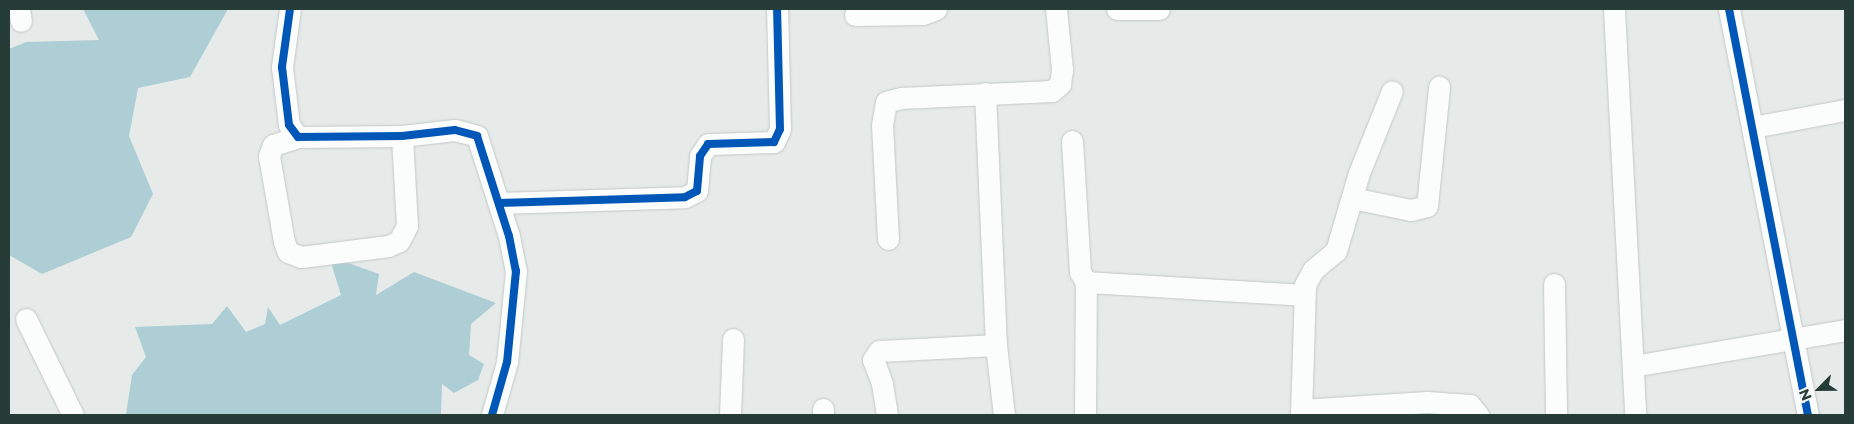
<!DOCTYPE html>
<style>
body{margin:0}
#map{position:relative;width:1854px;height:424px;overflow:hidden;background:#e6ebe9;font-family:Montserrat,sans-serif}
div>[style]{position:absolute}
.water>*{inset:0;background:#acced4}
.roads{filter:drop-shadow(0 0 1px #c3c8c6) drop-shadow(0 0 1px #c3c8c6)}
.minor>*{height:21px;margin:-10.5px;padding:0 10.5px;transform-origin:10.5px;border-radius:10.5px;background:#fbfcfc}
.cycleway>*{height:8px;margin:-4px;padding:0 4px;transform-origin:4px;border-radius:4px;background:#0057b8}
span{translate:-50% -50%;white-space:nowrap;text-align:center;line-height:1.15;-webkit-text-stroke:5px #f5f9f7;paint-order:stroke}
.frame{position:absolute;inset:0;border:10px solid #263c36;pointer-events:none}
.north{position:absolute;left:1794px;top:364px;width:50px;height:50px;-webkit-text-stroke:4px #f5f9f7;paint-order:stroke;rotate:247deg;font-size:14px;font-weight:700;line-height:20px;text-align:center;color:#263c36}
.north::after{content:'';display:block;margin:auto;width:18px;height:22px;background:#263c36;clip-path:polygon(50% 0,100% 100%,50% 72%,0 100%)}
</style>
<div id="map">
<div class="water">
<div style="clip-path:polygon(83px 9px,228px 9px,190px 77px,138px 88px,129px 136px,153px 194px,131px 237px,42px 274px,9px 255px,9px 49px,26px 42px,99px 40px)"></div>
<div style="clip-path:polygon(329px 256px,379px 274px,376px 295px,414px 272px,496px 303px,471px 324px,469px 355px,484px 364px,478px 380px,454px 393px,442px 384px,441px 414px,126px 415px,132px 375px,146px 357px,135px 327px,212px 324px,227px 306px,246px 332px,265px 324px,268px 307px,280px 325px,341px 295px)"></div>
</div>
<div class="roads">
<div class="minor">
<div style="left:19px;top:9px;width:12px;rotate:81deg"></div>
<div style="left:290px;top:9px;width:59px;rotate:97.9deg"></div>
<div style="left:282px;top:67px;width:58px;rotate:83.1deg"></div>
<div style="left:289px;top:125px;width:15px;rotate:53deg"></div>
<div style="left:298px;top:137px;width:104px;rotate:-0.6deg"></div>
<div style="left:402px;top:136px;width:53px;rotate:-6.5deg"></div>
<div style="left:455px;top:130px;width:23px;rotate:15deg"></div>
<div style="left:477px;top:136px;width:105px;rotate:72.3deg"></div>
<div style="left:509px;top:236px;width:36px;rotate:79deg"></div>
<div style="left:516px;top:271px;width:91px;rotate:95.6deg"></div>
<div style="left:507px;top:362px;width:55px;rotate:105.8deg"></div>
<div style="left:1117px;top:9px;width:42px"></div>
<div style="left:1614px;top:9px;width:407px;rotate:87deg"></div>
<div style="left:1729px;top:9px;width:414px;rotate:79deg"></div>
<div style="left:855px;top:15px;width:68px;rotate:-0.8deg"></div>
<div style="left:923px;top:14px;width:14px;rotate:-21deg"></div>
<div style="left:985px;top:93px;width:252px;rotate:87.5deg"></div>
<div style="left:996px;top:345px;width:70px;rotate:83.5deg"></div>
<div style="left:1753px;top:127px;width:94px;rotate:-10.5deg"></div>
<div style="left:298px;top:137px;width:26px;rotate:162deg"></div>
<div style="left:273px;top:145px;width:12px;rotate:110deg"></div>
<div style="left:269px;top:156px;width:87px;rotate:80.1deg"></div>
<div style="left:284px;top:242px;width:11px;rotate:68deg"></div>
<div style="left:288px;top:252px;width:14px;rotate:21deg"></div>
<div style="left:301px;top:257px;width:88px;rotate:-7.2deg"></div>
<div style="left:388px;top:246px;width:12px;rotate:-24deg"></div>
<div style="left:399px;top:241px;width:17px;rotate:-62deg"></div>
<div style="left:407px;top:226px;width:90px;rotate:-93.2deg"></div>
<div style="left:1072px;top:141px;width:131px;rotate:86.5deg"></div>
<div style="left:1080px;top:272px;width:12px;rotate:59deg"></div>
<div style="left:1086px;top:282px;width:218px;rotate:3.4deg"></div>
<div style="left:1352px;top:198px;width:60px;rotate:11.5deg"></div>
<div style="left:1411px;top:210px;width:16px;rotate:-14deg"></div>
<div style="left:1427px;top:206px;width:120px;rotate:-84.2deg"></div>
<div style="left:499px;top:203px;width:186px;rotate:-1.8deg"></div>
<div style="left:685px;top:197px;width:13px;rotate:-27deg"></div>
<div style="left:697px;top:191px;width:35px;rotate:-85deg"></div>
<div style="left:700px;top:156px;width:14px;rotate:-56deg"></div>
<div style="left:708px;top:144px;width:66px;rotate:-1.7deg"></div>
<div style="left:774px;top:142px;width:14px;rotate:-65deg"></div>
<div style="left:780px;top:129px;width:120px;rotate:-91.4deg"></div>
<div style="left:888px;top:239px;width:114px;rotate:-93deg"></div>
<div style="left:882px;top:125px;width:23px;rotate:-80deg"></div>
<div style="left:886px;top:102px;width:16px;rotate:-15deg"></div>
<div style="left:901px;top:98px;width:151px;rotate:-2.7deg"></div>
<div style="left:1052px;top:91px;width:11px;rotate:-41deg"></div>
<div style="left:1060px;top:84px;width:15px;rotate:-82deg"></div>
<div style="left:1062px;top:69px;width:60px;rotate:-95.7deg"></div>
<div style="left:1554px;top:284px;width:131px;rotate:89.1deg"></div>
<div style="left:26px;top:319px;width:107px;rotate:63.9deg"></div>
<div style="left:1633px;top:366px;width:215px;rotate:-9.6deg"></div>
<div style="left:1301px;top:410px;width:126px;rotate:-3.6deg"></div>
<div style="left:1427px;top:402px;width:43px;rotate:4deg"></div>
<div style="left:1470px;top:405px;width:13px;rotate:51deg"></div>
<div style="left:730px;top:415px;width:76px;rotate:-87.7deg"></div>
<div style="left:823px;top:415px;width:6px;rotate:-90deg"></div>
<div style="left:887px;top:415px;width:32px;rotate:-99deg"></div>
<div style="left:882px;top:383px;width:25px;rotate:-111deg"></div>
<div style="left:873px;top:360px;width:11px;rotate:-56deg"></div>
<div style="left:879px;top:351px;width:117px;rotate:-2.9deg"></div>
<div style="left:1085px;top:415px;width:133px;rotate:-89.6deg"></div>
<div style="left:1301px;top:415px;width:130px;rotate:-88.2deg"></div>
<div style="left:1305px;top:285px;width:17px;rotate:-62deg"></div>
<div style="left:1313px;top:270px;width:30px;rotate:-40deg"></div>
<div style="left:1336px;top:251px;width:81px;rotate:-73.6deg"></div>
<div style="left:1359px;top:173px;width:88px;rotate:-68.1deg"></div>
</div>
</div>
<div class="cycleway">
<div style="left:290px;top:9px;width:59px;rotate:97.9deg"></div>
<div style="left:282px;top:67px;width:58px;rotate:83.1deg"></div>
<div style="left:289px;top:125px;width:15px;rotate:53deg"></div>
<div style="left:298px;top:137px;width:104px;rotate:-0.6deg"></div>
<div style="left:402px;top:136px;width:53px;rotate:-6.5deg"></div>
<div style="left:455px;top:130px;width:23px;rotate:15deg"></div>
<div style="left:477px;top:136px;width:105px;rotate:72.3deg"></div>
<div style="left:509px;top:236px;width:36px;rotate:79deg"></div>
<div style="left:516px;top:271px;width:91px;rotate:95.6deg"></div>
<div style="left:507px;top:362px;width:55px;rotate:105.8deg"></div>
<div style="left:1729px;top:9px;width:414px;rotate:79deg"></div>
<div style="left:499px;top:203px;width:186px;rotate:-1.8deg"></div>
<div style="left:685px;top:197px;width:13px;rotate:-27deg"></div>
<div style="left:697px;top:191px;width:35px;rotate:-85deg"></div>
<div style="left:700px;top:156px;width:14px;rotate:-56deg"></div>
<div style="left:708px;top:144px;width:66px;rotate:-1.7deg"></div>
<div style="left:774px;top:142px;width:14px;rotate:-65deg"></div>
<div style="left:780px;top:129px;width:120px;rotate:-91.4deg"></div>
</div>
<div class="frame"></div>
<div class="north">N</div>
</div>
